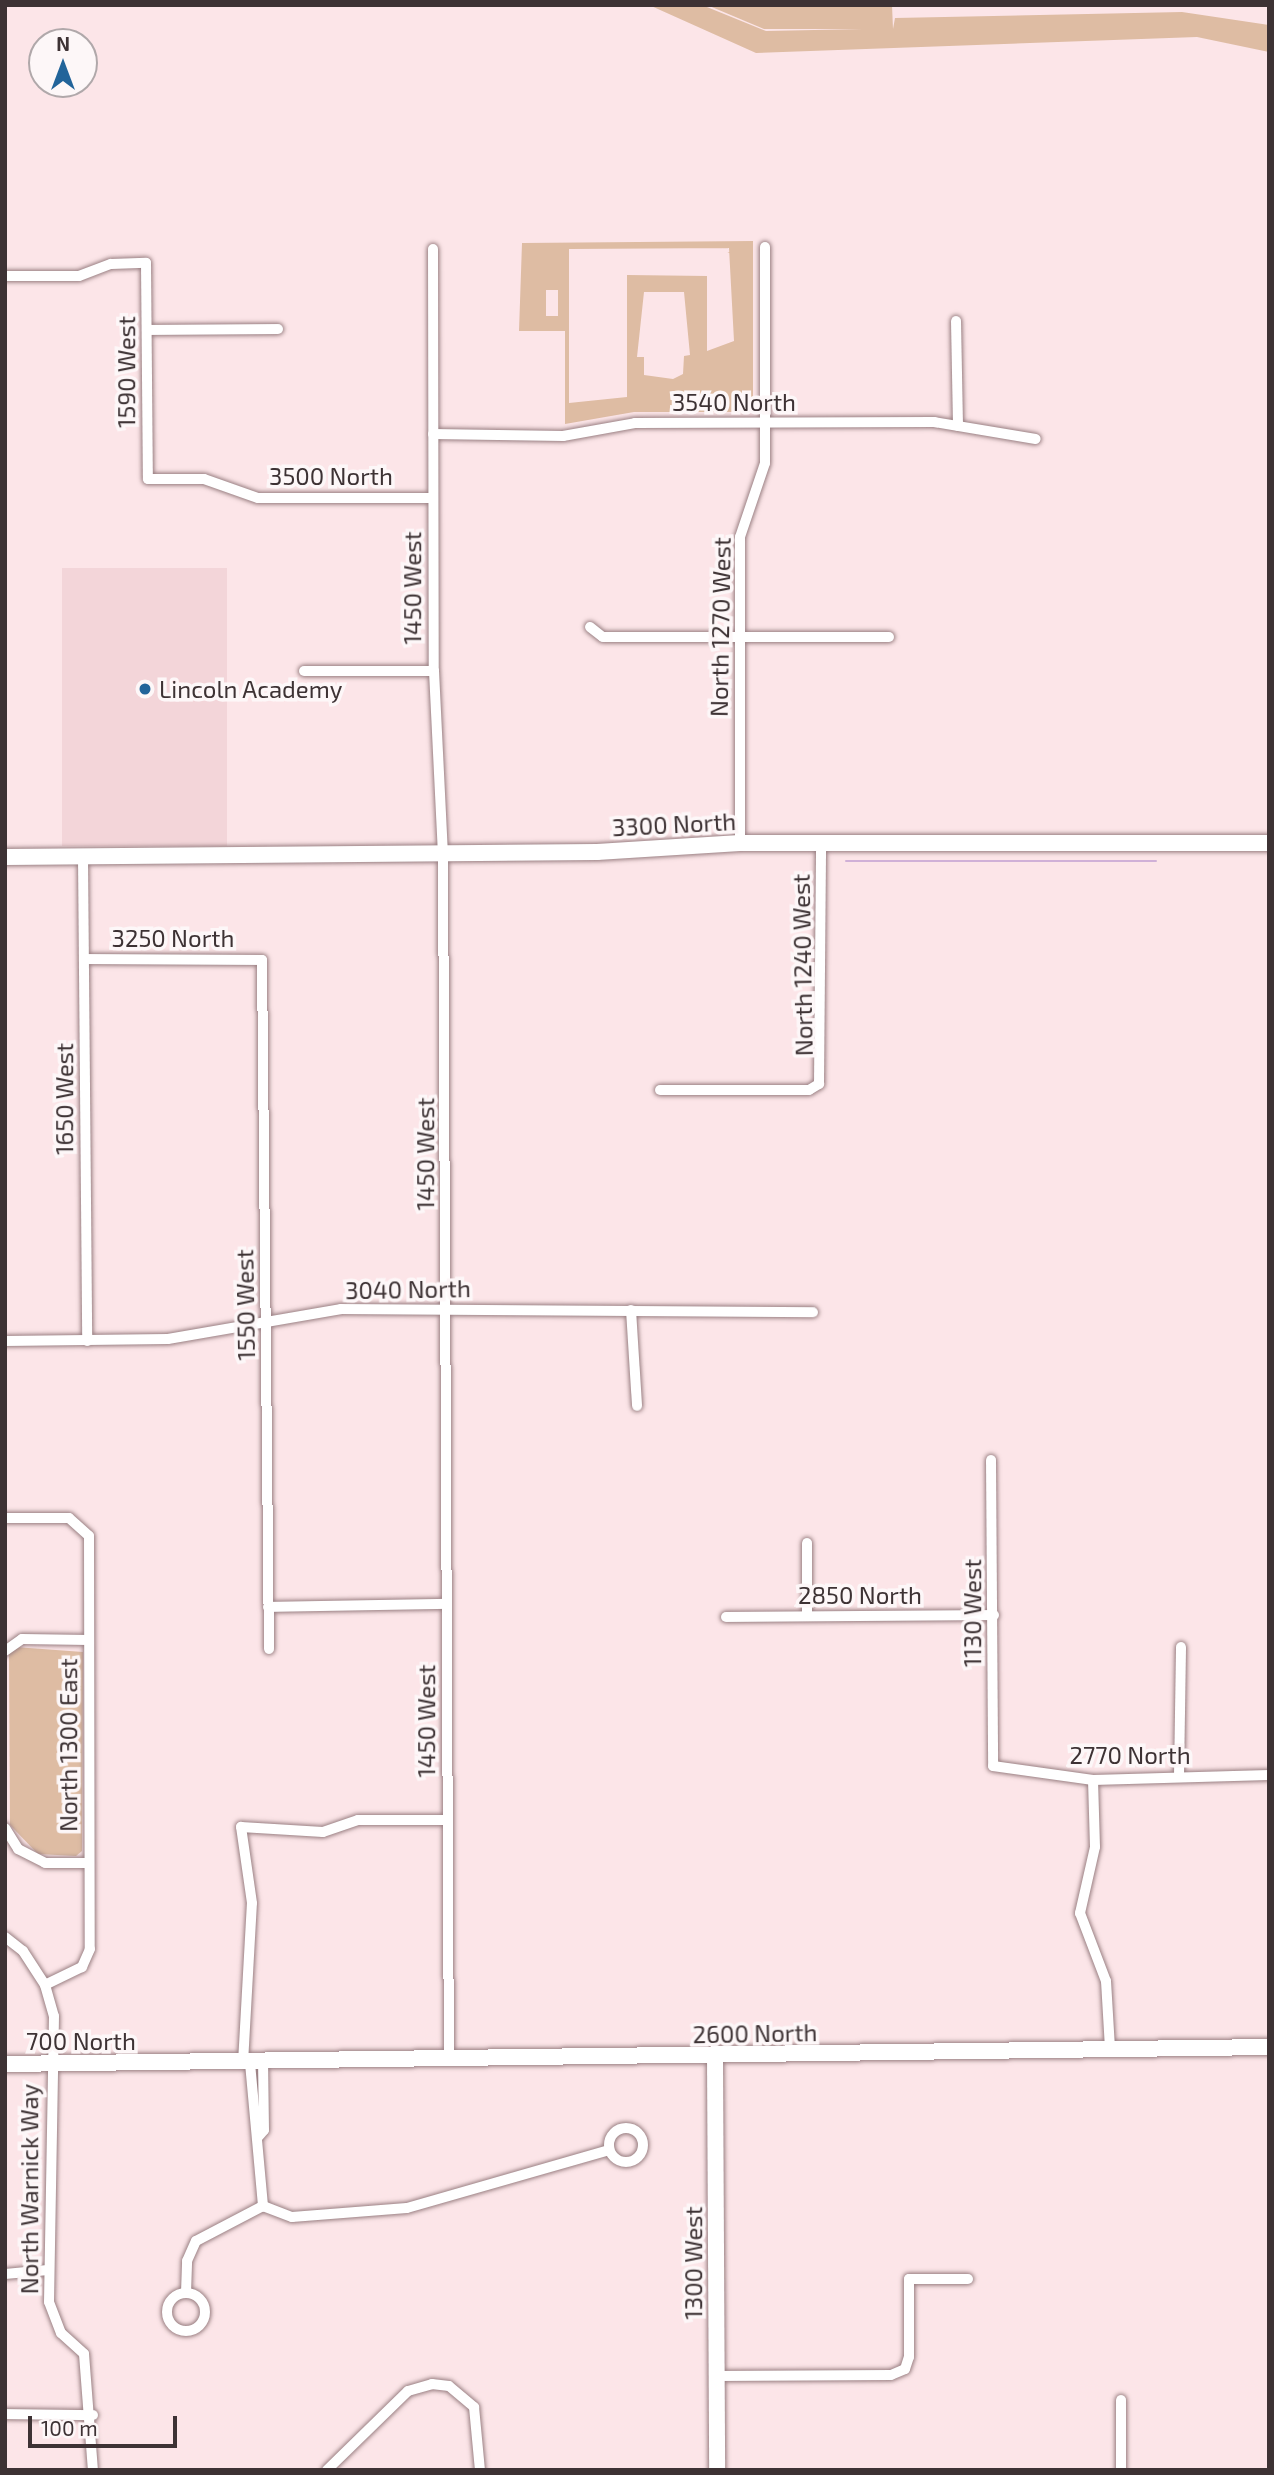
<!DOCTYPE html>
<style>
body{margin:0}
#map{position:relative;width:1274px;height:2475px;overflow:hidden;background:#fce5e8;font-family:"Exo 2",sans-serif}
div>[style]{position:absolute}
.built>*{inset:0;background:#f3d5d9;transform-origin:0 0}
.green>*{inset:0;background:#debca3}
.stream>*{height:2.5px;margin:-1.25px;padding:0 1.25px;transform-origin:1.25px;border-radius:1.25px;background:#d0b0d7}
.roads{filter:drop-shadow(0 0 2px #9a8083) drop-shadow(0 0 2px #9a8083)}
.street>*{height:10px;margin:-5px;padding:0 5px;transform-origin:5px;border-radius:5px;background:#fff}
.street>.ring{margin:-5px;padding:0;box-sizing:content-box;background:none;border:10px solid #fff;border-radius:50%}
.secondary>*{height:16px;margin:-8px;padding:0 8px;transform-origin:8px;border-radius:8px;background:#fff}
.dots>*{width:19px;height:19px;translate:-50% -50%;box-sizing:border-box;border:4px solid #fdf7f8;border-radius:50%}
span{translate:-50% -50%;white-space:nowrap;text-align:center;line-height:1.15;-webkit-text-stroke:7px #fdf7f8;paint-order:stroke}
.street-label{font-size:24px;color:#3d3234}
.poi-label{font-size:24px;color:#3d3234}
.left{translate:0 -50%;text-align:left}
.frame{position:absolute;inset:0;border:7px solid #3d3234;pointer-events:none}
.north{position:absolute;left:28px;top:28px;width:70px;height:70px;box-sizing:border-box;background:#fdf7f8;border:2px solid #b0a8aa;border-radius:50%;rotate:0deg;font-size:19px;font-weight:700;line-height:28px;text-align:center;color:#3d3234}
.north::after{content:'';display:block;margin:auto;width:24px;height:32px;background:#22649a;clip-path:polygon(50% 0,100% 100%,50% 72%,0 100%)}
.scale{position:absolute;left:28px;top:2416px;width:149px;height:32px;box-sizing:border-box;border:4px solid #3d3234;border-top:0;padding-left:9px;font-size:21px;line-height:24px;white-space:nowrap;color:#3d3234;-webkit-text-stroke:5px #fdf7f8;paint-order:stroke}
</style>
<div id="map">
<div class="built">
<div style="left:62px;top:568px;width:165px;height:278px"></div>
</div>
<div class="green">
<div style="clip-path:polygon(649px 5px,702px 5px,766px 31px,863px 29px,764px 29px,707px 5px,892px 5px,893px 29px,895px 18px,1182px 12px,1269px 25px,1269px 52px,1197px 37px,756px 53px)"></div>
<div style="clip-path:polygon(evenodd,753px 241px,753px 405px,748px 412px,634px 412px,565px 424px,565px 331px,519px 331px,522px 243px,753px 241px,729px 248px,734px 341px,707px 351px,707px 276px,627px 275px,627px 397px,569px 403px,569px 249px,729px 248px,753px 241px,546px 290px,558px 290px,558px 316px,546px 316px,546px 290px,753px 241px,644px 292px,684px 292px,690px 355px,684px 356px,683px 374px,673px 379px,644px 375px,644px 357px,637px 357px,644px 292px)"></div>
<div style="clip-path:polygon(15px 1647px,83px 1652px,82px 1851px,76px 1856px,38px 1854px,10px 1825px,9px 1654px)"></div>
</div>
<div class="stream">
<div style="left:846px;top:861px;width:310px"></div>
</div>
<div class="roads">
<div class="street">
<div style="left:433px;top:249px;width:422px;rotate:89.9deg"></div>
<div style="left:434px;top:671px;width:181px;rotate:87.2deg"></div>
<div style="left:443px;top:852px;width:1207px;rotate:89.72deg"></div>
<div style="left:5px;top:276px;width:74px"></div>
<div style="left:79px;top:276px;width:34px;rotate:-21deg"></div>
<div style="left:111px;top:264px;width:35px;rotate:-2deg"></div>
<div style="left:146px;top:263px;width:216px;rotate:89.5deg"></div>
<div style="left:148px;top:479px;width:56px"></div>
<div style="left:204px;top:479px;width:57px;rotate:19.4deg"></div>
<div style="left:258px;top:498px;width:175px"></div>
<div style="left:956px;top:321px;width:105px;rotate:88.9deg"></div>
<div style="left:147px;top:330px;width:131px;rotate:-0.4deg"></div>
<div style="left:433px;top:434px;width:130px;rotate:0.9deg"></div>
<div style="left:563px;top:436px;width:73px;rotate:-10.2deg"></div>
<div style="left:635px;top:423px;width:299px;rotate:-0.2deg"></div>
<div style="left:934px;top:422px;width:103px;rotate:9.5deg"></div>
<div style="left:590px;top:627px;width:16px;rotate:38deg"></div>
<div style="left:603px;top:637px;width:286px"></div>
<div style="left:304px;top:671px;width:130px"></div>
<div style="left:740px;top:843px;width:306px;rotate:-90deg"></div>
<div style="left:740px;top:537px;width:78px;rotate:-71.3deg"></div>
<div style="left:765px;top:463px;width:216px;rotate:-90deg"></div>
<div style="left:83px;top:857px;width:484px;rotate:89.5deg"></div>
<div style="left:84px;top:959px;width:178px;rotate:0.3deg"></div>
<div style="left:262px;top:960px;width:689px;rotate:89.42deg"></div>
<div style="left:660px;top:1090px;width:149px"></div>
<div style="left:809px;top:1090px;width:12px;rotate:-31deg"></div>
<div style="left:819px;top:1084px;width:240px;rotate:-89.5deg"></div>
<div style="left:631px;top:1310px;width:96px;rotate:86.4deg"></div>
<div style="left:5px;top:1341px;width:163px;rotate:-0.7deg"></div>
<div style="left:168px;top:1339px;width:176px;rotate:-9.8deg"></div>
<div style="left:341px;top:1309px;width:472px;rotate:0.4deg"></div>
<div style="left:991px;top:1460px;width:306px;rotate:89.6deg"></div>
<div style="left:993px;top:1766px;width:101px;rotate:8deg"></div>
<div style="left:1093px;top:1780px;width:176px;rotate:-1.6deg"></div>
<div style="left:5px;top:1518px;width:64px"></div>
<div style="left:69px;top:1518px;width:27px;rotate:42deg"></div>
<div style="left:89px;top:1536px;width:413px;rotate:89.9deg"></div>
<div style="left:90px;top:1949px;width:20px;rotate:114deg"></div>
<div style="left:82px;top:1967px;width:41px;rotate:154.1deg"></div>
<div style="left:807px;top:1543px;width:72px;rotate:90deg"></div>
<div style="left:268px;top:1607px;width:178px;rotate:-1deg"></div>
<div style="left:726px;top:1617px;width:268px;rotate:-0.4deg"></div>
<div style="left:5px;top:1651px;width:21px;rotate:-35deg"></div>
<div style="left:22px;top:1639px;width:67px;rotate:0.9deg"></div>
<div style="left:1179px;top:1776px;width:129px;rotate:-89.1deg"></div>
<div style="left:1093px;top:1780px;width:67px;rotate:88.3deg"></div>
<div style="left:1095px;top:1847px;width:68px;rotate:102.8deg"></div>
<div style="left:1080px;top:1913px;width:73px;rotate:69.1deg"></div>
<div style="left:1106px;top:1981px;width:67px;rotate:86.6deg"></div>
<div style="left:5px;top:1828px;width:25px;rotate:58deg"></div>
<div style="left:18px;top:1849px;width:30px;rotate:27deg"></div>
<div style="left:45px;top:1863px;width:44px"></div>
<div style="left:5px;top:1937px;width:23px;rotate:38deg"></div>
<div style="left:23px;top:1951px;width:40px;rotate:57.1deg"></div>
<div style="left:45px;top:1985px;width:32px;rotate:74deg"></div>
<div style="left:54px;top:2016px;width:286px;rotate:91deg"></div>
<div style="left:49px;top:2302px;width:33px;rotate:69deg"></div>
<div style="left:61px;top:2333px;width:31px;rotate:42deg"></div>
<div style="left:84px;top:2354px;width:116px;rotate:85.6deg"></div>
<div style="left:243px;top:2063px;width:160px;rotate:-86.8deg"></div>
<div style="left:252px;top:1903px;width:77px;rotate:-98.2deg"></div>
<div style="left:241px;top:1827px;width:82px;rotate:3.5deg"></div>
<div style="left:323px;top:1832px;width:37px;rotate:-19deg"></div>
<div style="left:358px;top:1820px;width:89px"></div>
<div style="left:250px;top:2063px;width:144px;rotate:84.8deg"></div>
<div class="ring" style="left:609px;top:2128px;width:24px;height:24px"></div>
<div style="left:258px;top:2137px;width:9px;rotate:-49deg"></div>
<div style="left:264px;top:2130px;width:68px;rotate:-90.8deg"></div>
<div style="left:263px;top:2206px;width:31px;rotate:21deg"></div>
<div style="left:292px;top:2217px;width:115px;rotate:-4.5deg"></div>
<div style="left:407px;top:2208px;width:210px;rotate:-16deg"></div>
<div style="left:5px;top:2274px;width:43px;rotate:-5.3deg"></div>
<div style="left:186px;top:2293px;width:32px;rotate:-88deg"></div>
<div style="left:187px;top:2261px;width:22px;rotate:-66deg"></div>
<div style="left:196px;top:2241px;width:76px;rotate:-27.6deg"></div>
<div class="ring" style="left:167px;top:2293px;width:28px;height:28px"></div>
<div style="left:717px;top:2376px;width:174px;rotate:-0.3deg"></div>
<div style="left:891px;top:2375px;width:15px;rotate:-23deg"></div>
<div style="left:905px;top:2369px;width:13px;rotate:-72deg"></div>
<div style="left:909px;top:2357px;width:78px;rotate:-90deg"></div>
<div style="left:909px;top:2279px;width:59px"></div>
<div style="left:1121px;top:2400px;width:70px;rotate:90deg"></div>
<div style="left:5px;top:2414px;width:88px;rotate:0.7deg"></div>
<div style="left:327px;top:2470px;width:113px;rotate:-44.3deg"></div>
<div style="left:408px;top:2391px;width:25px;rotate:-16deg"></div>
<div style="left:432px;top:2384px;width:17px;rotate:7deg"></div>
<div style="left:449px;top:2386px;width:33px;rotate:40deg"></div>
<div style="left:474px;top:2407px;width:63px;rotate:84.6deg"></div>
</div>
<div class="secondary">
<div style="left:5px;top:857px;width:592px;rotate:-0.48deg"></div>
<div style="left:597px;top:852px;width:143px;rotate:-3.6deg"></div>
<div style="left:740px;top:843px;width:529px"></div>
<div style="left:715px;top:2057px;width:413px;rotate:89.7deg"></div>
<div style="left:5px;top:2064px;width:1264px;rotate:-0.77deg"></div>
</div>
</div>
<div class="dots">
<div style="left:145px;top:689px;background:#22649a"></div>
</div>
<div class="street-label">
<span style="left:126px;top:372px;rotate:-90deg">1590 West</span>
<span style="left:734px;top:402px">3540 North</span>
<span style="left:331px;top:476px">3500 North</span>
<span style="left:412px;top:588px;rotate:-90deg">1450 West</span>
<span style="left:720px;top:627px;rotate:-89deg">North 1270 West</span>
<span style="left:674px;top:824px;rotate:-3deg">3300 North</span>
<span style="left:173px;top:938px">3250 North</span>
<span style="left:802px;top:965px;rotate:-91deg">North 1240 West</span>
<span style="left:64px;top:1099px;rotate:-90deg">1650 West</span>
<span style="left:425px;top:1154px;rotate:-90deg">1450 West</span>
<span style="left:408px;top:1289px;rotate:-1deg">3040 North</span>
<span style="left:245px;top:1305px;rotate:-91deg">1550 West</span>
<span style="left:860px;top:1595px">2850 North</span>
<span style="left:972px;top:1613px;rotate:-90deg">1130 West</span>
<span style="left:426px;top:1721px;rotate:-90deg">1450 West</span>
<span style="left:68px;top:1745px;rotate:-90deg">North 1300 East</span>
<span style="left:1130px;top:1755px">2770 North</span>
<span style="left:755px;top:2033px;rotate:-1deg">2600 North</span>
<span style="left:81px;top:2041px">700 North</span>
<span style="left:29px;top:2189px;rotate:-90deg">North Warnick Way</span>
<span style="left:693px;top:2263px;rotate:-90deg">1300 West</span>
</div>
<div class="poi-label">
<span class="left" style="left:159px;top:689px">Lincoln Academy</span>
</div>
<div class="frame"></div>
<div class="north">N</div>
<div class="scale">100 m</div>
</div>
